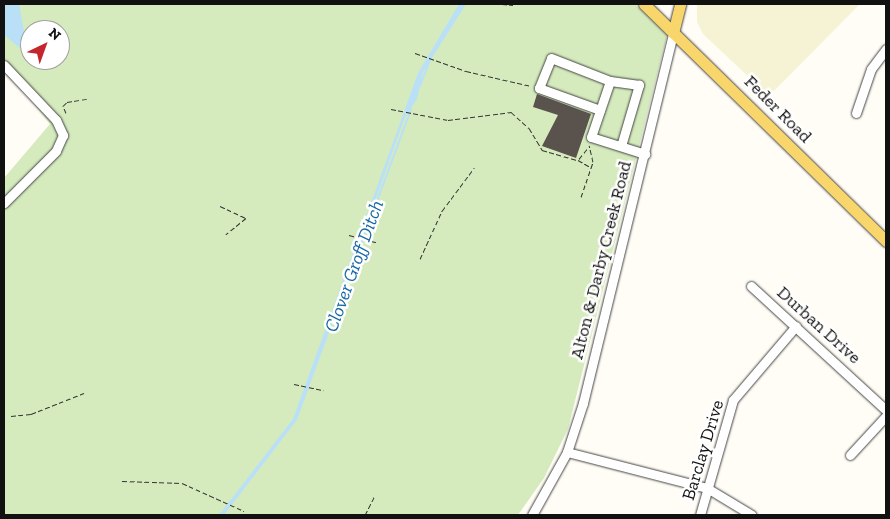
<!DOCTYPE html>
<style>
body{margin:0}
#map{position:relative;width:890px;height:519px;overflow:hidden;background:#fffdf5;font-family:"Zilla Slab",serif}
div>[style]{position:absolute}
.farmland>*{inset:0;background:#f6f3d4}
.green>*{inset:0;background:#d5ebbd}
.water>*{inset:0;background:#b9e0f7}
.stream>*{height:2px;margin:-1px;padding:0 1px;transform-origin:1px;border-radius:1px;background:#b9e0f7}
.building>*{inset:0;background:#5a524d}
.path>*{height:1px;margin-top:-0.5px;transform-origin:0;background:repeating-linear-gradient(90deg,#333 0 5px,transparent 0 7.5px)}
.roads{filter:drop-shadow(0 0 1px #444) drop-shadow(0 0 1px #444)}
.minor>*{height:9px;margin:-4.5px;padding:0 4.5px;transform-origin:4.5px;border-radius:4.5px;background:#fff}
.major>*{height:11px;margin:-5.5px;padding:0 5.5px;transform-origin:5.5px;border-radius:5.5px;background:#f9d66b}
span{translate:-50% -50%;white-space:nowrap;text-align:center;line-height:1.15;-webkit-text-stroke:5px #fff;paint-order:stroke}
.street-label{font-size:18px;color:#111}
.water-label{font-size:19px;color:#1768a6;font-style:italic}
.frame{position:absolute;inset:0;border:5px solid #111;pointer-events:none}
.north{position:absolute;left:20px;top:20px;width:50px;height:50px;box-sizing:border-box;background:#fff;border:1px solid #a0a0a0;border-radius:50%;rotate:42deg;font-size:14px;font-weight:700;line-height:20px;text-align:center;color:#111}
.north::after{content:'';display:block;margin:auto;width:18px;height:22px;background:#c4262e;clip-path:polygon(50% 0,100% 100%,50% 72%,0 100%)}
</style>
<div id="map">
<div class="farmland">
<div style="clip-path:polygon(697px 4px,860px 4px,769px 96px,703px 34px,697px 22px)"></div>
</div>
<div class="green">
<div style="clip-path:polygon(evenodd,4px 4px,635px 4px,667px 35px,568px 429px,544px 478px,518px 515px,4px 515px,4px 178px,50px 124px,4px 65px,4px 4px,30px 30px,60px 30px,60px 60px,30px 60px,30px 30px)"></div>
</div>
<div class="water">
<div style="clip-path:polygon(4px 4px,19px 4px,25px 37px,21px 49px,4px 35px)"></div>
<div style="clip-path:polygon(459px 4px,466px 4px,423px 72px,417px 99px,405px 117px,297px 420px,224px 515px,219px 515px,293px 419px,418px 73px)"></div>
</div>
<div class="stream">
<div style="left:420px;top:86px;width:28px;rotate:-69deg"></div>
<div style="left:297px;top:416px;width:327px;rotate:-69.6deg"></div>
</div>
<div class="building">
<div style="clip-path:polygon(537px 94px,591px 114px,576px 158px,542px 146px,558px 115px,533px 107px)"></div>
</div>
<div class="path">
<div style="left:502px;top:4px;width:11px;rotate:5deg"></div>
<div style="left:415px;top:53px;width:54px;rotate:19.4deg"></div>
<div style="left:466px;top:71px;width:67px;rotate:13deg"></div>
<div style="left:391px;top:109px;width:58px;rotate:10.9deg"></div>
<div style="left:448px;top:120px;width:64px;rotate:-7.2deg"></div>
<div style="left:511px;top:112px;width:24px;rotate:42deg"></div>
<div style="left:529px;top:128px;width:26px;rotate:59deg"></div>
<div style="left:542px;top:150px;width:37px;rotate:16deg"></div>
<div style="left:66px;top:113px;width:8px;rotate:-113deg"></div>
<div style="left:63px;top:106px;width:6px;rotate:-45deg"></div>
<div style="left:67px;top:102px;width:20px;rotate:-9deg"></div>
<div style="left:587px;top:149px;width:14px;rotate:129deg"></div>
<div style="left:578px;top:160px;width:14px;rotate:30deg"></div>
<div style="left:581px;top:197px;width:37px;rotate:-71deg"></div>
<div style="left:593px;top:162px;width:17px;rotate:-103deg"></div>
<div style="left:220px;top:206px;width:29px;rotate:25deg"></div>
<div style="left:246px;top:218px;width:26px;rotate:141deg"></div>
<div style="left:349px;top:235px;width:28px;rotate:15deg"></div>
<div style="left:420px;top:259px;width:53px;rotate:-65.4deg"></div>
<div style="left:442px;top:211px;width:54px;rotate:-53.3deg"></div>
<div style="left:294px;top:384px;width:30px;rotate:12deg"></div>
<div style="left:11px;top:416px;width:20px;rotate:-6deg"></div>
<div style="left:31px;top:414px;width:57px;rotate:-21.6deg"></div>
<div style="left:122px;top:481px;width:60px;rotate:1.9deg"></div>
<div style="left:182px;top:483px;width:68px;rotate:24.3deg"></div>
<div style="left:157px;top:515px;width:22px"></div>
<div style="left:365px;top:515px;width:22px;rotate:-63deg"></div>
</div>
<div class="roads">
<div class="minor">
<div style="left:4px;top:65px;width:76px;rotate:46.6deg"></div>
<div style="left:56px;top:120px;width:17px;rotate:65deg"></div>
<div style="left:63px;top:135px;width:17px;rotate:114deg"></div>
<div style="left:56px;top:151px;width:74px;rotate:135deg"></div>
<div style="left:600px;top:110px;width:65px;rotate:-160.2deg"></div>
<div style="left:539px;top:88px;width:32px;rotate:-68deg"></div>
<div style="left:551px;top:58px;width:63px;rotate:21.3deg"></div>
<div style="left:856px;top:113px;width:46px;rotate:-71.2deg"></div>
<div style="left:871px;top:69px;width:25px;rotate:-53deg"></div>
<div style="left:621px;top:146px;width:64px;rotate:-73.6deg"></div>
<div style="left:639px;top:85px;width:29px;rotate:-172deg"></div>
<div style="left:610px;top:81px;width:59px;rotate:108.7deg"></div>
<div style="left:591px;top:137px;width:57px;rotate:17.5deg"></div>
<div style="left:751px;top:286px;width:183px;rotate:42.6deg"></div>
<div style="left:567px;top:452px;width:145px;rotate:14.4deg"></div>
<div style="left:707px;top:488px;width:52px;rotate:31deg"></div>
<div style="left:850px;top:455px;width:53px;rotate:-47.3deg"></div>
<div style="left:532px;top:515px;width:72px;rotate:-60.9deg"></div>
<div style="left:567px;top:452px;width:52px;rotate:-71.9deg"></div>
<div style="left:583px;top:403px;width:381px;rotate:-76.3deg"></div>
<div style="left:700px;top:515px;width:120px;rotate:-74deg"></div>
<div style="left:733px;top:400px;width:97px;rotate:-49.6deg"></div>
</div>
<div class="major">
<div style="left:644px;top:4px;width:339px;rotate:44.4deg"></div>
<div style="left:673px;top:33px;width:30px;rotate:-76deg"></div>
</div>
</div>
<div class="street-label">
<span style="left:778px;top:109px;rotate:45deg">Feder Road</span>
<span style="left:601px;top:260px;rotate:-76deg">Alton &amp; Darby Creek Road</span>
<span style="left:819px;top:325px;rotate:42deg">Durban Drive</span>
<span style="left:703px;top:450px;rotate:-73deg">Barclay Drive</span>
</div>
<div class="water-label">
<span style="left:354px;top:266px;rotate:-70deg">Clover Groff Ditch</span>
</div>
<div class="frame"></div>
<div class="north">N</div>
</div>
